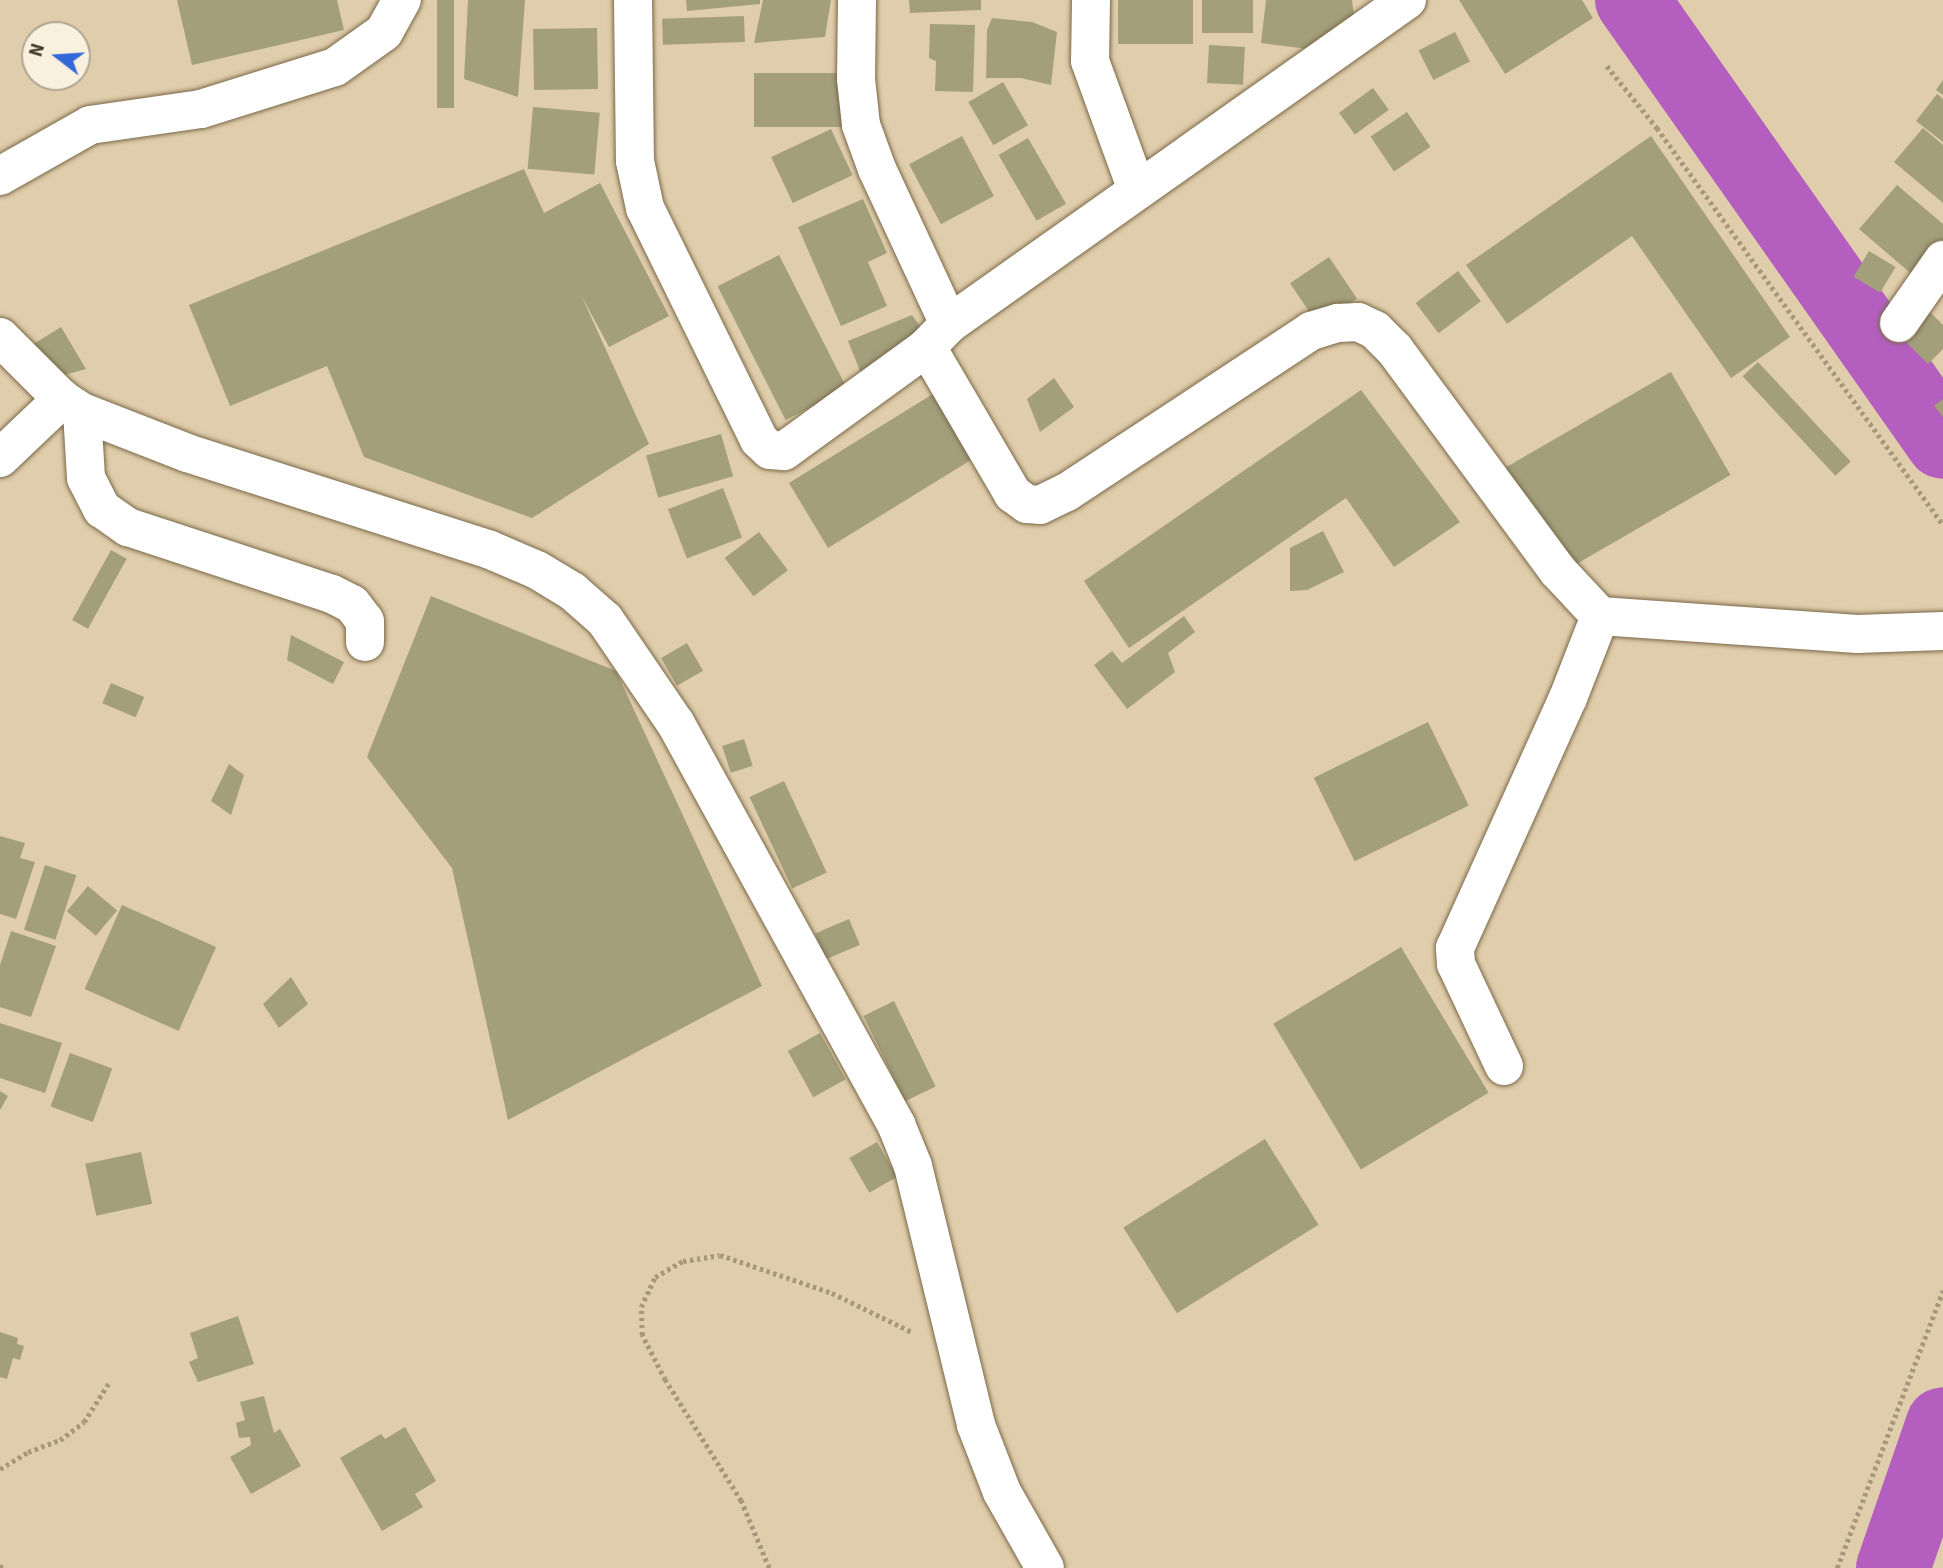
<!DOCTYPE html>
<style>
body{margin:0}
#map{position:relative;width:1943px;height:1568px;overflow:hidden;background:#e0cdab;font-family:"Source Sans 3",sans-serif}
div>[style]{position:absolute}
.river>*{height:74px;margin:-37px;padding:0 37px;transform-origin:37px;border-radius:37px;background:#b45fbf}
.building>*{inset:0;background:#a39f7b;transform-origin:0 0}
.path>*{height:4.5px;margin-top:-2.25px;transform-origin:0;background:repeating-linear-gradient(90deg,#a7987d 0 3.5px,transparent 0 7px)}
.roads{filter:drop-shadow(0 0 2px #796848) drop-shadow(0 0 2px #796848)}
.minor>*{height:38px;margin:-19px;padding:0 19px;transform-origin:19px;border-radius:19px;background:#fff}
span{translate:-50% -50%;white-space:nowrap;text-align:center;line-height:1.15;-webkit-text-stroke:7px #f9f0de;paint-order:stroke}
.north{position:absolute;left:21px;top:21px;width:70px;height:70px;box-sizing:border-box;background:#f9f0de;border:2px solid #afa796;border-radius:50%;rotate:287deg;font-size:19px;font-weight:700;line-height:28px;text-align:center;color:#41392b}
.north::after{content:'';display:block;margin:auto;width:24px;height:32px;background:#3468d8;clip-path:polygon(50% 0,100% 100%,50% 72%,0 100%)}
</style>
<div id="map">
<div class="river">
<div style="left:1632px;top:0;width:540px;rotate:54.87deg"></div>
<div style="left:1893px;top:1568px;width:152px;rotate:-70.9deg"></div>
</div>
<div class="building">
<div style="clip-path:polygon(177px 0,337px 0,344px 30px,192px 65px)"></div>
<div style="left:437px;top:0;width:17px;height:108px"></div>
<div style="clip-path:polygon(468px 0,525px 0,518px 97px,464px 79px)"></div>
<div style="clip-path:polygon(686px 0,760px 0,760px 4px,687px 11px)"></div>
<div style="clip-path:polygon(763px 0,831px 0,825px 37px,754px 43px)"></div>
<div style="clip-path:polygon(909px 0,981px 0,981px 10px,910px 13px)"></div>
<div style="left:1118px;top:0;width:75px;height:44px"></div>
<div style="left:1202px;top:0;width:51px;height:33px"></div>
<div style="clip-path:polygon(1266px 0,1352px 0,1355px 24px,1308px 49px,1261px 43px)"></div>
<div style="clip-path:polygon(1459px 0,1582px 0,1593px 18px,1505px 74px)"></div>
<div style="left:744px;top:16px;width:26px;height:82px;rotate:88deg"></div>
<div style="clip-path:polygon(992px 18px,1032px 22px,1057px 32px,1051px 85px,1021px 78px,986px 78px,987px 30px)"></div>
<div style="clip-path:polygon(930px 24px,975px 25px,973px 92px,935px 91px,936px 61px,929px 58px)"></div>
<div style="left:597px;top:28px;width:61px;height:64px;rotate:89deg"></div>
<div style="left:1455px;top:32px;width:33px;height:41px;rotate:63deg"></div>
<div style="left:1209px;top:45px;width:36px;height:38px;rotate:3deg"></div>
<div style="left:841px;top:73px;width:54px;height:87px;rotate:90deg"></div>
<div style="clip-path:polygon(1943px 80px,1943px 95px,1936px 90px)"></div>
<div style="left:1003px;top:82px;width:50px;height:40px;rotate:60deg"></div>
<div style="left:1373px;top:88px;width:27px;height:42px;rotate:54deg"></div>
<div style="clip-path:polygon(1937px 94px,1943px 99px,1943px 142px,1916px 121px)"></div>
<div style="left:533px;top:107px;width:67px;height:62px;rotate:5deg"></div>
<div style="left:1407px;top:112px;width:42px;height:44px;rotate:56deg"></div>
<div style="clip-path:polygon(1923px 128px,1943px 145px,1943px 203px,1894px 162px)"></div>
<div style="left:831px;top:129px;width:51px;height:66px;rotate:65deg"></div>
<div style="left:962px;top:136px;width:68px;height:60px;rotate:62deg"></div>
<div style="clip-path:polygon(1651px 136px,1790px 337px,1731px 378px,1632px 236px,1507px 324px,1466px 265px)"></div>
<div style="left:1028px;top:138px;width:76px;height:34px;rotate:60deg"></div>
<div style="clip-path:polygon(524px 169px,544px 213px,600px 183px,669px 316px,609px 347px,581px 295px,649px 444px,532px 518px,364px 457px,327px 366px,230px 406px,189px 305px)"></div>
<div style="clip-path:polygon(1897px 185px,1943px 224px,1943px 246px,1915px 277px,1859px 229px)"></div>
<div style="clip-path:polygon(863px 199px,887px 253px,868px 262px,887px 306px,841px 326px,798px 227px)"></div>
<div style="left:1869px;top:251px;width:31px;height:30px;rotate:31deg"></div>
<div style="left:779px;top:255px;width:150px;height:69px;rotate:63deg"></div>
<div style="left:1329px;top:257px;width:50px;height:47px;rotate:56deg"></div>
<div style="left:1458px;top:271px;width:38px;height:53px;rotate:53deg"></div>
<div style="clip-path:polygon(1929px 311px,1943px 325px,1943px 349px,1928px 364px,1902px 338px)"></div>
<div style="clip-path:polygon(912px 315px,927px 336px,864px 381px,848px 341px)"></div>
<div style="clip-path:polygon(61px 327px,86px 369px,46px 380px,27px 348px)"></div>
<div style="left:1758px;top:362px;width:136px;height:21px;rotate:47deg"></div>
<div style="left:1671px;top:372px;width:119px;height:204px;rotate:60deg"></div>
<div style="clip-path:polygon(1054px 378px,1074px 407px,1040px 432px,1027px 399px)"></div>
<div style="clip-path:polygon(957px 379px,977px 411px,956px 436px,971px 460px,828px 548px,789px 483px)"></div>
<div style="clip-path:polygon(1361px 390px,1460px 522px,1394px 567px,1346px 498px,1129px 648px,1084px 581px)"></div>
<div style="clip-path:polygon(1943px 399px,1943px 417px,1934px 406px)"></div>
<div style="left:721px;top:434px;width:44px;height:78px;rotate:74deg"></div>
<div style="left:723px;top:488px;width:53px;height:59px;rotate:69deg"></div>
<div style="clip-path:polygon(1323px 531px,1344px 572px,1307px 590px,1290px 591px,1290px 548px)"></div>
<div style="left:759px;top:532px;width:48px;height:43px;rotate:53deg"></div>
<div style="left:111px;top:550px;width:18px;height:80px;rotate:29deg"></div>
<div style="clip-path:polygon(431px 596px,616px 671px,762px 986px,508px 1120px,452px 868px,367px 757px)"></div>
<div style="clip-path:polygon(1184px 616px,1195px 632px,1168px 653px,1175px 672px,1127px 709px,1094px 665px,1112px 651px,1122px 663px)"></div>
<div style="clip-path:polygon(291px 635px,344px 662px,333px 684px,287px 660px)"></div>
<div style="left:687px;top:643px;width:32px;height:30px;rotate:60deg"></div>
<div style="left:111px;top:683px;width:36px;height:22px;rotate:23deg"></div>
<div style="left:1428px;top:722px;width:93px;height:127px;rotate:64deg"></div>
<div style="left:744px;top:739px;width:28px;height:23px;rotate:72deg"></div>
<div style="clip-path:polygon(229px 764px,244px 775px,231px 815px,211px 801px)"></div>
<div style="left:784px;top:781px;width:101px;height:38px;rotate:65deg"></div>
<div style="clip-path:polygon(0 836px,25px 843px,20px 858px,35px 862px,16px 919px,0 914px)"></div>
<div style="left:45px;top:865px;width:33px;height:68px;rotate:18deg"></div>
<div style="left:88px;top:886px;width:38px;height:33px;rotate:40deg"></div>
<div style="left:122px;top:905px;width:103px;height:92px;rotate:24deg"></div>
<div style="left:849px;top:919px;width:28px;height:37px;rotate:67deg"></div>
<div style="clip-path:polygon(11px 931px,56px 946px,31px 1017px,0 1007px,0 965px)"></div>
<div style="left:1401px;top:947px;width:170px;height:149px;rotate:59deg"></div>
<div style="clip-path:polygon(291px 977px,308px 1004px,279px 1028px,263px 1004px)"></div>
<div style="left:894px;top:1001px;width:95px;height:34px;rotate:64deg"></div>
<div style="clip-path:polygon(0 1023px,62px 1043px,45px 1093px,0 1078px)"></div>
<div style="left:820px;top:1033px;width:53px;height:37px;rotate:61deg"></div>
<div style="left:70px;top:1053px;width:45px;height:57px;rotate:20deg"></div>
<div style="clip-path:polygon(0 1091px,8px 1096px,0 1110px)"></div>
<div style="left:1265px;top:1139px;width:101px;height:167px;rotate:58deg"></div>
<div style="left:877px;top:1142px;width:40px;height:32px;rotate:60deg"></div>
<div style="left:141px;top:1152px;width:53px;height:57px;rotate:78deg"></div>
<div style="clip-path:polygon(238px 1316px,254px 1364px,198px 1382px,189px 1362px,198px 1358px,190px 1333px)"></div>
<div style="clip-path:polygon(0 1332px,18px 1338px,17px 1344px,24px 1346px,20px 1360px,13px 1358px,7px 1379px,0 1377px)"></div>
<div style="clip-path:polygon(264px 1396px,274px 1433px,280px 1429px,301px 1466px,251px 1494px,230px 1457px,251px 1445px,250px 1437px,239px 1438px,236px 1423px,245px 1420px,240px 1402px)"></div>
<div style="clip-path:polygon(405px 1427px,436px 1481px,415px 1494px,423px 1507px,382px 1531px,340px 1458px,381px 1434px,385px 1439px)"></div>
</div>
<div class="path">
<div style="left:1607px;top:66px;width:80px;rotate:51.1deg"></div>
<div style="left:1657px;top:128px;width:489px;rotate:54.2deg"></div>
<div style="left:0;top:1469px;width:33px;rotate:-31deg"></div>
<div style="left:28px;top:1452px;width:34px;rotate:-21deg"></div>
<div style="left:60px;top:1440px;width:30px;rotate:-37deg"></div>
<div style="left:84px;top:1422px;width:49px;rotate:-57.6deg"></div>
<div style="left:0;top:1565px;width:4px;rotate:56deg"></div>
<div style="left:769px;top:1568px;width:73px;rotate:-112.7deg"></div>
<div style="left:741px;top:1501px;width:143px;rotate:-122.1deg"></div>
<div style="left:665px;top:1380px;width:51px;rotate:-117.1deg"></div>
<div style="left:642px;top:1335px;width:28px;rotate:-92deg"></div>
<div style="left:641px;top:1307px;width:33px;rotate:-65deg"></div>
<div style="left:655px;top:1277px;width:32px;rotate:-30deg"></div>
<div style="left:683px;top:1261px;width:37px;rotate:-9deg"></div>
<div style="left:720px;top:1255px;width:118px;rotate:18.7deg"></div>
<div style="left:832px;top:1293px;width:89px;rotate:26deg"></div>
<div style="left:1837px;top:1568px;width:297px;rotate:-69.1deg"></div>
</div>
<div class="roads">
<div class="minor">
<div style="left:633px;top:0;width:161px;rotate:89.3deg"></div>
<div style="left:635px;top:161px;width:48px;rotate:78deg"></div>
<div style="left:645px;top:208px;width:258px;rotate:63.8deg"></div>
<div style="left:759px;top:440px;width:15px;rotate:42deg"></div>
<div style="left:770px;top:450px;width:14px;rotate:4deg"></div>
<div style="left:784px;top:451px;width:177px;rotate:-36deg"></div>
<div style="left:857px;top:0;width:79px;rotate:90.7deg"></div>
<div style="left:856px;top:79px;width:46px;rotate:83.8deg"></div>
<div style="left:861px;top:125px;width:47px;rotate:70deg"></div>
<div style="left:877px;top:169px;width:171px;rotate:65.1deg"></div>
<div style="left:949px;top:324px;width:32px;rotate:134deg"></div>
<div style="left:927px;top:347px;width:170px;rotate:59.7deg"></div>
<div style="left:1013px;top:494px;width:17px;rotate:36deg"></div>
<div style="left:1027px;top:504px;width:13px;rotate:4deg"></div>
<div style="left:1040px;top:505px;width:30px;rotate:-26deg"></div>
<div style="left:1067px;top:492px;width:292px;rotate:-33.4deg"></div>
<div style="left:1311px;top:331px;width:28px;rotate:-17deg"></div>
<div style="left:1338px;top:323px;width:20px;rotate:-3deg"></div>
<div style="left:1358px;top:322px;width:19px;rotate:25deg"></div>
<div style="left:1375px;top:330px;width:28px;rotate:45deg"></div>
<div style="left:1395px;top:350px;width:275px;rotate:53.6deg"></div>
<div style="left:1558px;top:571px;width:62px;rotate:47deg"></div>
<div style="left:1600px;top:616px;width:258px;rotate:4deg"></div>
<div style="left:1857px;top:634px;width:86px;rotate:-2deg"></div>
<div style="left:1091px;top:0;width:61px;rotate:90.9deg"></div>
<div style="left:1090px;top:61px;width:137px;rotate:70deg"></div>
<div style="left:0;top:176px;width:103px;rotate:-29.5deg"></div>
<div style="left:90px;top:125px;width:112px;rotate:-8.2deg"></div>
<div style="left:201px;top:109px;width:140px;rotate:-17.4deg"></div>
<div style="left:335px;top:67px;width:60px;rotate:-35.5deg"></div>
<div style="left:384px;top:32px;width:37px;rotate:-61deg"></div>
<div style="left:1899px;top:323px;width:77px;rotate:-55.1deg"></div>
<div style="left:949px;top:324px;width:561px;rotate:-35.28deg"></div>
<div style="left:0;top:337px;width:88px;rotate:45deg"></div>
<div style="left:62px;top:399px;width:24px;rotate:33deg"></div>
<div style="left:82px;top:412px;width:113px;rotate:21.3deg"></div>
<div style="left:187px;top:453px;width:316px;rotate:17.7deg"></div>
<div style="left:488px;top:549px;width:53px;rotate:23.2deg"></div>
<div style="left:537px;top:570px;width:41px;rotate:31deg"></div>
<div style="left:572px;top:591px;width:44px;rotate:41.3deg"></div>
<div style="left:605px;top:620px;width:126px;rotate:55.7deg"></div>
<div style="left:676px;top:724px;width:457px;rotate:61.2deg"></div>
<div style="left:896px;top:1124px;width:45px;rotate:68deg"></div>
<div style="left:913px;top:1166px;width:267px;rotate:76.3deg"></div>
<div style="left:976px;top:1425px;width:72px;rotate:68.8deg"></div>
<div style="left:1002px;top:1492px;width:87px;rotate:60.5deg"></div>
<div style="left:82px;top:412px;width:66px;rotate:86.5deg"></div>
<div style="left:86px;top:478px;width:35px;rotate:63deg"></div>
<div style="left:102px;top:509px;width:32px;rotate:35deg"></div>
<div style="left:128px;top:527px;width:215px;rotate:18.2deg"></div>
<div style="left:332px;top:594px;width:22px;rotate:27deg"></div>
<div style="left:352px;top:604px;width:21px;rotate:53deg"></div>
<div style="left:365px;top:621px;width:21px;rotate:90deg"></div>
<div style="left:0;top:458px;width:86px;rotate:-43.6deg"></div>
<div style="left:1504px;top:1066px;width:113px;rotate:-115.2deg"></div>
<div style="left:1456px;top:964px;width:16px;rotate:-94deg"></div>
<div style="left:1455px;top:948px;width:274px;rotate:-65.7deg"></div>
<div style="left:1568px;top:698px;width:88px;rotate:-68.7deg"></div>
</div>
</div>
<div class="north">N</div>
</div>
